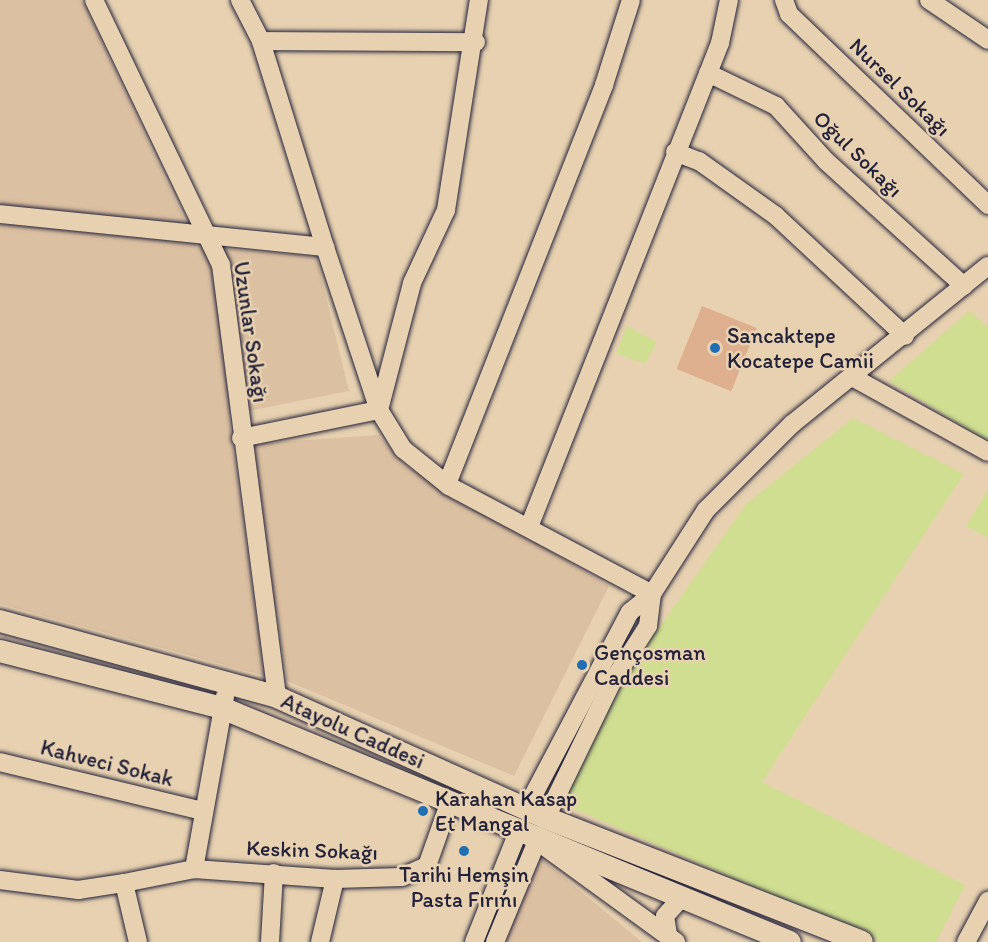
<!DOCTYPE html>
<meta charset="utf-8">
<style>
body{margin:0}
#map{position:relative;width:988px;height:942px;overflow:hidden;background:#e7d1b0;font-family:Itim,sans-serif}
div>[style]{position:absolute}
.built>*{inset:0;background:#dcc0a2}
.green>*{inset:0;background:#d0de91}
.building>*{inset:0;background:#deaf8f;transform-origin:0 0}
.roads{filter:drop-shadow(0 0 2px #22223b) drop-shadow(0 0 2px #22223b)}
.minor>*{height:18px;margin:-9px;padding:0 9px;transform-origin:9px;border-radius:9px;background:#e7d1b0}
.major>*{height:22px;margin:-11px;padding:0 11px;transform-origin:11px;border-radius:11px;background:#e7d1b0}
.dots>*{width:16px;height:16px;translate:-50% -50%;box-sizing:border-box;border:3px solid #e7d1b0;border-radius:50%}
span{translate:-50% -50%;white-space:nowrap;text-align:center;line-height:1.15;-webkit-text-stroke:5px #e7d1b0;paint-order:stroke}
.street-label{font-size:22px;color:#22223b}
.poi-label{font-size:22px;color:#22223b}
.left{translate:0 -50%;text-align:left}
</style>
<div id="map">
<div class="built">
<div style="clip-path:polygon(0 0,82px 0,197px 247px,316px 256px,349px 391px,228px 415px,265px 676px,0 604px)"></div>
<div style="clip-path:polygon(378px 435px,407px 467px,609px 586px,514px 776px,287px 681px,251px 444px)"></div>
<div style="clip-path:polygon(538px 856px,642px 942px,504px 942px)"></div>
</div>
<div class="green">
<div style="clip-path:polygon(969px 311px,988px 327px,988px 441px,889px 381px)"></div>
<div style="clip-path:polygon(627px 326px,657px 342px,645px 364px,616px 353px)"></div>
<div style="clip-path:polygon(853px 418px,964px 474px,762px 782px,965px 885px,936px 942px,880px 942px,554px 800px,643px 651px,746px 504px)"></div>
<div style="clip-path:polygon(988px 490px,988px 538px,966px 526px)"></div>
</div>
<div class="building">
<div style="left:702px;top:306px;width:59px;height:68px;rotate:22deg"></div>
</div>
<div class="roads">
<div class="minor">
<div style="left:94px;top:0;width:294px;rotate:64.4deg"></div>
<div style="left:221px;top:265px;width:436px;rotate:82.6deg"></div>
<div style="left:784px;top:0;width:15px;rotate:70deg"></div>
<div style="left:789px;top:14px;width:276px;rotate:43.8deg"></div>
<div style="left:929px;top:0;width:71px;rotate:34.1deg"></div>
<div style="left:261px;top:41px;width:215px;rotate:0.3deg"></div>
<div style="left:708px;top:73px;width:76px;rotate:25.9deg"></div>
<div style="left:776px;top:106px;width:74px;rotate:47.7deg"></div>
<div style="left:826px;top:161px;width:186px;rotate:42.2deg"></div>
<div style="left:675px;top:152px;width:26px;rotate:21deg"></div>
<div style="left:699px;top:161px;width:95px;rotate:35.5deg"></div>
<div style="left:776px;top:216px;width:176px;rotate:42.9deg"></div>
<div style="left:0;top:214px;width:327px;rotate:5.8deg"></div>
<div style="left:325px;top:247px;width:216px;rotate:-107.3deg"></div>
<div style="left:261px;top:41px;width:46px;rotate:-117.1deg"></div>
<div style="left:325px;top:247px;width:172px;rotate:71.7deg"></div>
<div style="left:854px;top:378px;width:153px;rotate:28.9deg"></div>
<div style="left:379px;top:410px;width:131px;rotate:-75.4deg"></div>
<div style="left:412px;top:283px;width:81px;rotate:-65deg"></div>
<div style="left:446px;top:210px;width:213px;rotate:-81.1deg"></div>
<div style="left:241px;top:438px;width:141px;rotate:-11.5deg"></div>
<div style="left:379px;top:410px;width:46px;rotate:58.4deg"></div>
<div style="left:403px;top:449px;width:59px;rotate:38.8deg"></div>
<div style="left:449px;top:486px;width:230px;rotate:28deg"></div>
<div style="left:447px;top:484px;width:429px;rotate:-68.5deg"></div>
<div style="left:604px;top:85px;width:89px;rotate:-72.4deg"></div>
<div style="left:529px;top:527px;width:520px;rotate:-68.46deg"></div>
<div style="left:720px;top:43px;width:44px;rotate:-78.2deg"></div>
<div style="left:0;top:762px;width:208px;rotate:13.6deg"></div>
<div style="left:526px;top:809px;width:223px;rotate:-62.2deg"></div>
<div style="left:630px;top:612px;width:28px;rotate:-39deg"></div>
<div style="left:652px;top:594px;width:100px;rotate:-57.3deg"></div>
<div style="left:706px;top:510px;width:122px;rotate:-45deg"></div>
<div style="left:792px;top:424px;width:252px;rotate:-38.9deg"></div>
<div style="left:546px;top:818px;width:151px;rotate:-64.1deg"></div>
<div style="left:612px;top:682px;width:67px;rotate:-57.3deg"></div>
<div style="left:648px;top:626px;width:32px;rotate:-83deg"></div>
<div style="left:194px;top:869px;width:176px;rotate:-79.8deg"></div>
<div style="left:0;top:880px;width:79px;rotate:7.3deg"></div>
<div style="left:78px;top:890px;width:47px;rotate:-8.7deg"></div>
<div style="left:124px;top:883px;width:61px;rotate:76.7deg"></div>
<div style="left:124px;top:883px;width:71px;rotate:-11.3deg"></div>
<div style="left:194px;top:869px;width:141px;rotate:4.1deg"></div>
<div style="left:335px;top:879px;width:67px;rotate:-1.7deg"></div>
<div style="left:402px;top:877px;width:27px;rotate:-24deg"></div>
<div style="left:427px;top:866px;width:69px;rotate:-70.5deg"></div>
<div style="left:668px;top:935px;width:19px;rotate:-99deg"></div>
<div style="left:665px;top:916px;width:24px;rotate:-48deg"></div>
<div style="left:270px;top:942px;width:69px;rotate:-86.7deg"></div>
<div style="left:320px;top:942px;width:65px;rotate:-76.6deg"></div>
<div style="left:474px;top:942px;width:118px;rotate:-68.2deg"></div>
<div style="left:495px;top:942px;width:109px;rotate:-67.4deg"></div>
<div style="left:537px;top:841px;width:172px;rotate:36deg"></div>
<div style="left:966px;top:942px;width:47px;rotate:-61.8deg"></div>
</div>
<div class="major">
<div style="left:0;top:621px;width:287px;rotate:15.3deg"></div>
<div style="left:277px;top:697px;width:295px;rotate:24.2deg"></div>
<div style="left:546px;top:818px;width:339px;rotate:21.4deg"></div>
<div style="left:0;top:651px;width:229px;rotate:14.4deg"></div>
<div style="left:222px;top:708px;width:614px;rotate:22.39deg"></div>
</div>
</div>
<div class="dots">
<div style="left:715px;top:348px;background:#1f6fb2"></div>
<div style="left:582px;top:665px;background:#1f6fb2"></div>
<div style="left:423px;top:811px;background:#1f6fb2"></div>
<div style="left:464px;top:851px;background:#1f6fb2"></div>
</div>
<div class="street-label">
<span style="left:900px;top:87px;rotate:44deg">Nursel Sokağı</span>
<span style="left:858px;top:154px;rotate:44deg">Oğul Sokağı</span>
<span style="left:251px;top:332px;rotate:82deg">Uzunlar Sokağı</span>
<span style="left:353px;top:731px;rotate:24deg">Atayolu Caddesi</span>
<span style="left:107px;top:763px;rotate:14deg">Kahveci Sokak</span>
<span style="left:312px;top:850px;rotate:2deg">Keskin Sokağı</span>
</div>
<div class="poi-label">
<span class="left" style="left:727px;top:348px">Sancaktepe<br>Kocatepe Camii</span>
<span class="left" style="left:594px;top:665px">Gençosman<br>Caddesi</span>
<span class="left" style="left:435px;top:811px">Karahan Kasap<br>Et Mangal</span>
<span style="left:464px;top:887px">Tarihi Hemşin<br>Pasta Fırını</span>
</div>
</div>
